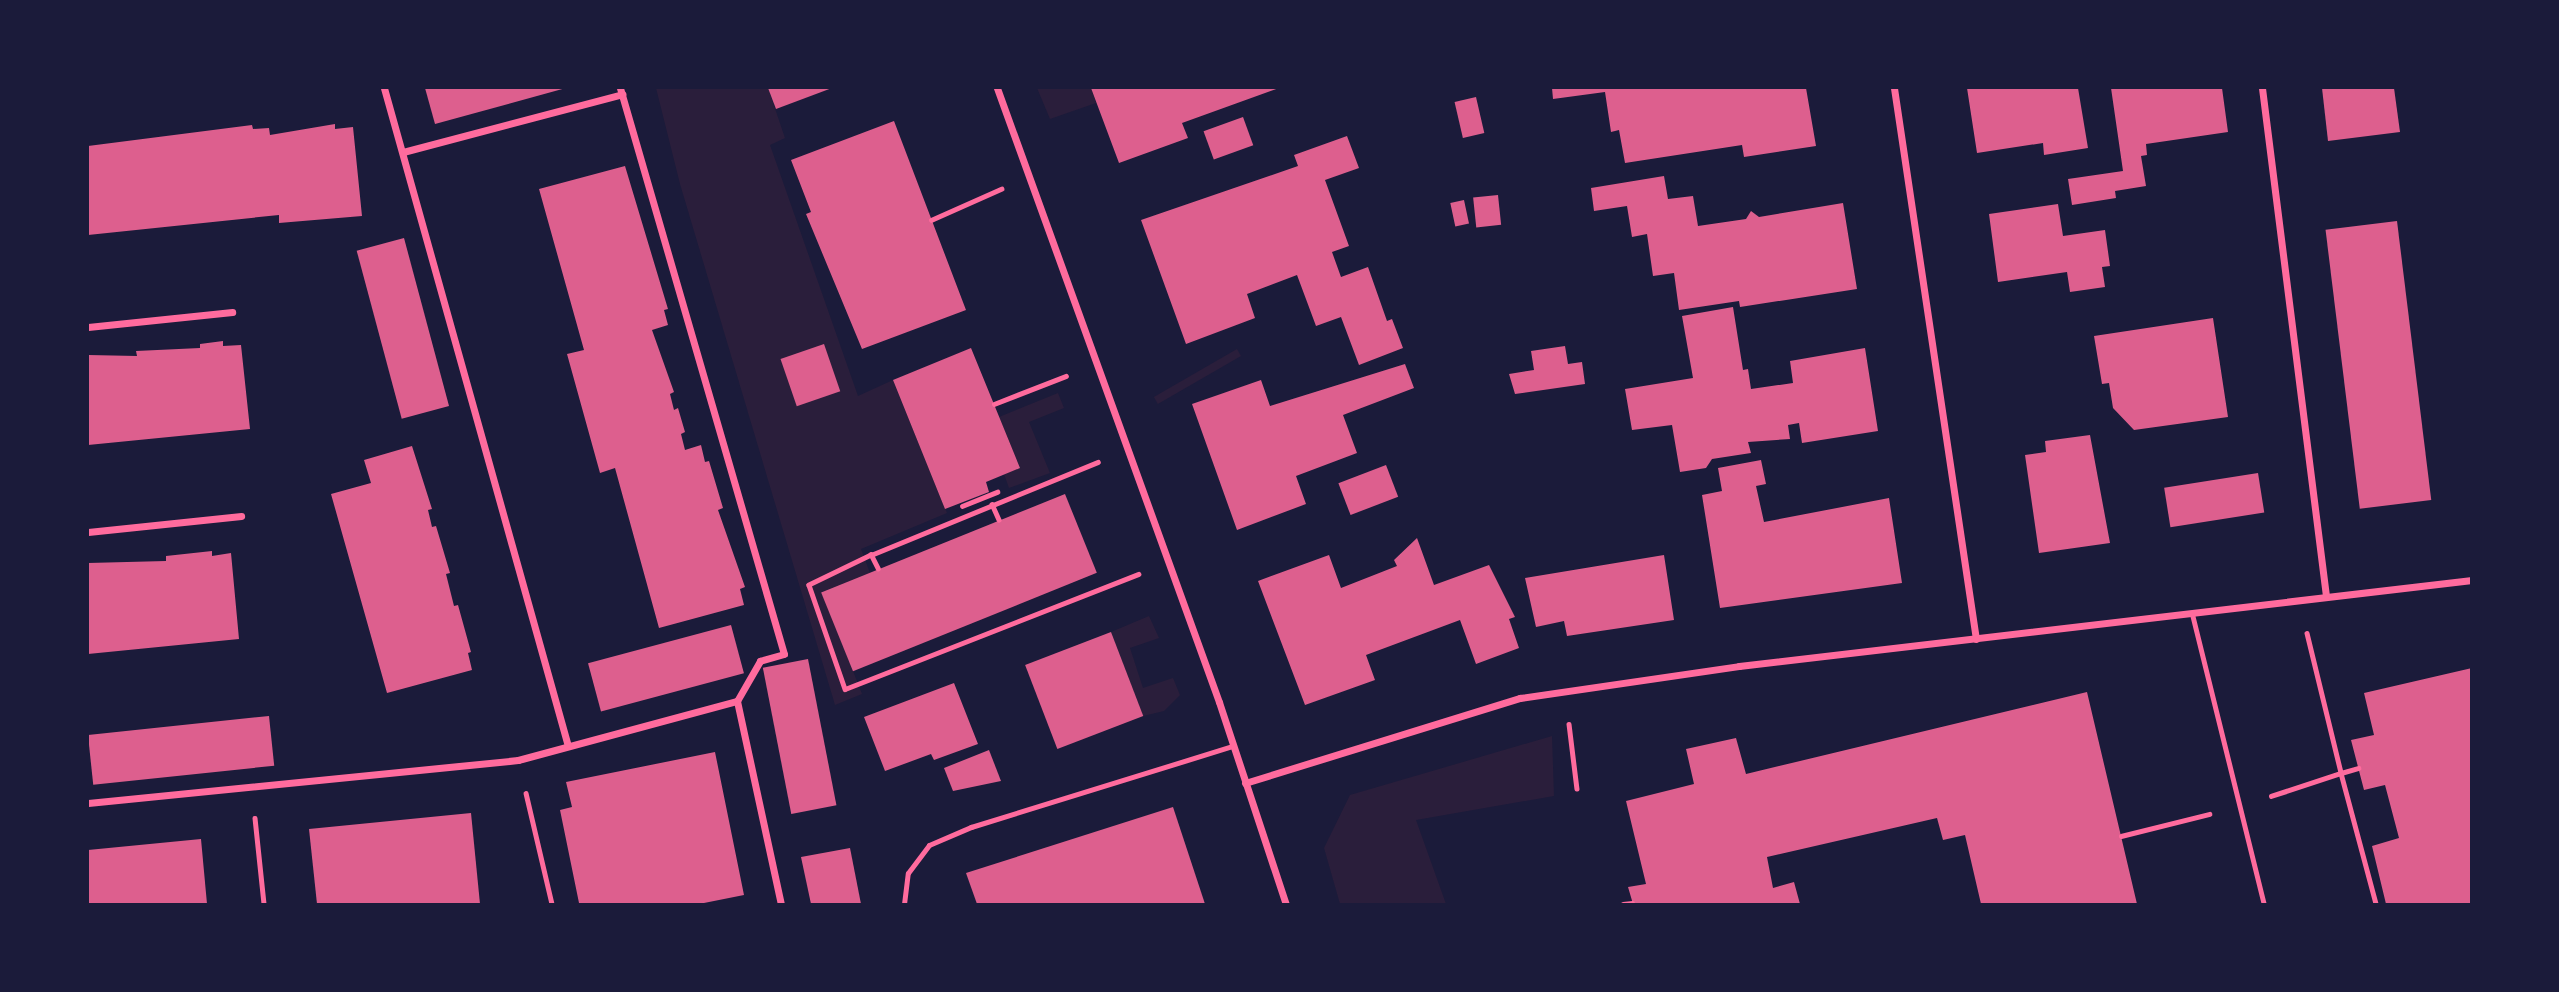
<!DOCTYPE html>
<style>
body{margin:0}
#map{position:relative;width:2559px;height:992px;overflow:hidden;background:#1b1b3a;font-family:"IBM Plex Serif",serif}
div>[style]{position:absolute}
.green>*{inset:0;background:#2a1e3b;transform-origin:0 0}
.building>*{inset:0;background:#dd5f8e;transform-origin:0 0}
.path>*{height:4.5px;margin:-2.25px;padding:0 2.25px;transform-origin:2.25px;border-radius:2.25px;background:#ff6b9d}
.service>*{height:5px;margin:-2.5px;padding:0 2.5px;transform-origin:2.5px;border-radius:2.5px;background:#ff6b9d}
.minor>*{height:7px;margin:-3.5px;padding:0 3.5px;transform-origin:3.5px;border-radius:3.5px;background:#ff6b9d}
span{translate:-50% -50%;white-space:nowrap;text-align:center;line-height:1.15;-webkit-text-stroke:7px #1b1b3a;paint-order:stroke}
.frame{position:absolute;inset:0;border:89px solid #1b1b3a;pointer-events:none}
</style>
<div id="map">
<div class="green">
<div style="clip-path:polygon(656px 88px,768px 88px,785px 138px,770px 145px,858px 396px,893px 380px,947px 513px,861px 549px,870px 573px,822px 592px,862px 694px,835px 705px,680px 184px)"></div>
<div style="clip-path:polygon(1037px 88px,1091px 88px,1096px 103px,1050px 119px)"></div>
<div style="left:1237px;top:349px;width:8px;height:96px;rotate:60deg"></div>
<div style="clip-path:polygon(1058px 393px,1064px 408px,1029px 422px,1050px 473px,1009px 488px,1004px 474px,1020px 468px,999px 417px)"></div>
<div style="clip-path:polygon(1149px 616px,1159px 638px,1130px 648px,1143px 688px,1173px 678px,1180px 695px,1164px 711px,1143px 716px,1111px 632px)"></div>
<div style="clip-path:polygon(1552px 736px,1554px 796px,1416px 820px,1446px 904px,1340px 904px,1324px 848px,1350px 795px)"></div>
</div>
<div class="building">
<div style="clip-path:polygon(425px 88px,566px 88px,435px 124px)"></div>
<div style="clip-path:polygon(768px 88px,832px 88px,776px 109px)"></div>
<div style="clip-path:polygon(1091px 88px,1279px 88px,1182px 123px,1188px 138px,1119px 163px)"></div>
<div style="clip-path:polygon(1552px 88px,1806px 88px,1816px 146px,1744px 157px,1742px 145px,1625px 163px,1619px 130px,1611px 132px,1605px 92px,1553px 99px)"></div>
<div style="clip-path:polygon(1967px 88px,2078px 88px,2088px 148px,2044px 155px,2043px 143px,1977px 153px)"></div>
<div style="clip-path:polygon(2111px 88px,2222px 88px,2228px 132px,2146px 144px,2147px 155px,2141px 156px,2146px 186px,2115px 191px,2116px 198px,2072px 205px,2068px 179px,2123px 171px)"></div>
<div style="clip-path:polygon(2322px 88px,2394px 88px,2400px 132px,2328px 141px)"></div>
<div style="left:1476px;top:97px;width:37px;height:22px;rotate:77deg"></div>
<div style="left:1243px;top:117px;width:30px;height:42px;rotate:70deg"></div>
<div style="clip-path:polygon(894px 121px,966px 310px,862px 349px,806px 214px,811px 212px,791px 160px)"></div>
<div style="clip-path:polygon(335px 124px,335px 129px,353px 127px,362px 216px,279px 223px,279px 215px,88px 235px,88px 146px,252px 125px,253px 129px,269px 128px,270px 135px)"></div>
<div style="clip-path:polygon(1347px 136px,1359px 168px,1325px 180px,1349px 246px,1332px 252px,1341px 277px,1368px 267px,1387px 321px,1392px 319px,1403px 348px,1359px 365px,1341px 317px,1316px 326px,1297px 275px,1247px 294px,1255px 318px,1186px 344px,1141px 220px,1298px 166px,1294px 155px)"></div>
<div style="clip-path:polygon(625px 166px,668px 309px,664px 310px,668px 325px,652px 330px,674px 392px,670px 394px,674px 410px,678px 408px,685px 432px,681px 434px,685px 450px,701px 445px,705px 462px,709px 461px,723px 508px,718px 510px,745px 587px,740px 589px,744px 605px,659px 628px,615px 468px,600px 473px,567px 354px,584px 350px,539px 189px)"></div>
<div style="clip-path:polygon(1664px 176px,1668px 199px,1693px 196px,1698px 226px,1746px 219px,1751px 211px,1759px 217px,1843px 203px,1857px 289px,1740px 307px,1739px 301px,1679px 310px,1674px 273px,1653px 276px,1647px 234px,1632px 237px,1627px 206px,1594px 211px,1591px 188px)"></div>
<div style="left:1498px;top:195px;width:30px;height:25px;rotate:84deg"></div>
<div style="left:1464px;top:200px;width:24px;height:14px;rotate:78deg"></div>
<div style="clip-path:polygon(2058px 204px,2063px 236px,2105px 230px,2110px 266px,2102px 267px,2105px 287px,2070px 292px,2067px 272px,1998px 282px,1989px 214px)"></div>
<div style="left:2397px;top:221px;width:281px;height:72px;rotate:83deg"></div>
<div style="left:404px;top:238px;width:174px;height:49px;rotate:75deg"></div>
<div style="clip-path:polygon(1733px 307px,1743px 370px,1748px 369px,1751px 389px,1793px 383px,1790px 361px,1865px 348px,1878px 431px,1802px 443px,1799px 423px,1788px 425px,1790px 439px,1748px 442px,1751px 453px,1712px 459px,1706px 468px,1680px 472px,1672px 425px,1632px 430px,1625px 389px,1693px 378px,1682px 316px)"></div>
<div style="clip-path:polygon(2213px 318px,2228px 417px,2134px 430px,2113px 408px,2109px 383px,2102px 384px,2094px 336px)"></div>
<div style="clip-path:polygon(223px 341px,223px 346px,241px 345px,250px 429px,88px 445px,88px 355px,137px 356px,136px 351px,200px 348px,200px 344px)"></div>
<div style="left:824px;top:344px;width:50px;height:46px;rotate:71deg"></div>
<div style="clip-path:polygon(1565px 346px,1568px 364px,1582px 362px,1585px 384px,1515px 394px,1509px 374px,1534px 370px,1531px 351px)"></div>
<div style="clip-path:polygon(971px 348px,1020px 468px,986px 482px,989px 492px,945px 509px,893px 380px)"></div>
<div style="clip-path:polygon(1405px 364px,1414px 388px,1343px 415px,1357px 453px,1296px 476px,1306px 504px,1237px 530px,1192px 404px,1261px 380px,1270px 406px)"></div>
<div style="clip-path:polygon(2090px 435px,2110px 543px,2039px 553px,2025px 455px,2046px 452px,2045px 441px)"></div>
<div style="clip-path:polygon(412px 446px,432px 509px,428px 510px,432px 527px,436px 526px,450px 573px,446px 574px,454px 606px,458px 605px,471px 652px,468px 653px,472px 670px,387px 693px,331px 494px,371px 483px,364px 460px)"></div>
<div style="clip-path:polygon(1761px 460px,1766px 484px,1756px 486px,1764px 522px,1889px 498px,1902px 583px,1720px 608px,1702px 495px,1722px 491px,1718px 468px)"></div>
<div style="left:1386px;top:465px;width:34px;height:51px;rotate:69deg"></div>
<div style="left:2258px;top:473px;width:40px;height:95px;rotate:81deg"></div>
<div style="left:1065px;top:494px;width:85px;height:263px;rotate:68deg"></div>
<div style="clip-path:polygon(1417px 538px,1434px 585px,1489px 565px,1515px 617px,1509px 619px,1519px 648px,1476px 664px,1460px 620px,1366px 655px,1375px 680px,1305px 705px,1258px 581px,1329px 555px,1341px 588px,1397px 566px,1394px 560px)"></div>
<div style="clip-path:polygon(212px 551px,212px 556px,231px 553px,239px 639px,88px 654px,88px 563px,166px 561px,166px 556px)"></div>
<div style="clip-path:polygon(1664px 555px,1674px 620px,1567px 636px,1564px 621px,1536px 627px,1525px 578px)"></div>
<div style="left:731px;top:625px;width:50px;height:148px;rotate:75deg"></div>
<div style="left:1111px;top:632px;width:90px;height:92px;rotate:69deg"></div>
<div style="left:808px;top:659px;width:149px;height:46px;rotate:79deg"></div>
<div style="clip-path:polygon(2472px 668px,2472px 904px,2386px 904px,2372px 846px,2399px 838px,2385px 785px,2364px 790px,2351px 740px,2374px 735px,2364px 693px)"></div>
<div style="clip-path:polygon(954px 683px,978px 744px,934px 760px,931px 754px,885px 771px,864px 717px)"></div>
<div style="clip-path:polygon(2087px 692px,2137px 904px,1981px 904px,1965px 835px,1943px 840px,1937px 818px,1767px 857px,1773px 888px,1794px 882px,1800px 904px,1633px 904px,1628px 887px,1646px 884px,1626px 801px,1694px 784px,1686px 749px,1736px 738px,1746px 774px)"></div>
<div style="left:269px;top:716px;width:50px;height:182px;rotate:84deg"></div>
<div style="clip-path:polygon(989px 750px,1001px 781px,953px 791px,944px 768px)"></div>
<div style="clip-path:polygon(715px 752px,744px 895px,699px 904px,579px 903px,560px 810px,572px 807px,566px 782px)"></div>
<div style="clip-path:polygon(1173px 807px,1205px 904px,977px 904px,966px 873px)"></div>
<div style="clip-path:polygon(471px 813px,480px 904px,317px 904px,309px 829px)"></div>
<div style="clip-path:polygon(201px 839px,207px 904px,88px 904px,88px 850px)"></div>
<div style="clip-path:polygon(850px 848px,861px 904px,811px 904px,801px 857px)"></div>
</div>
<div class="path">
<div style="left:931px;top:220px;width:77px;rotate:-23.9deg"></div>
<div style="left:994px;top:404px;width:77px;rotate:-21.3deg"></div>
<div style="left:992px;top:504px;width:17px;rotate:66deg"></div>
<div style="left:962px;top:506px;width:38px;rotate:-22deg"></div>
<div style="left:871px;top:555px;width:69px;rotate:154.2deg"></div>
<div style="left:809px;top:585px;width:110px;rotate:70.9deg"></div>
<div style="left:845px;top:689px;width:315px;rotate:-21.4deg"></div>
<div style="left:878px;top:569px;width:16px;rotate:-117deg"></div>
<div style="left:871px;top:555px;width:245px;rotate:-22.3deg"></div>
<div style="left:2307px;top:633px;width:144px;rotate:76.3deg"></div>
<div style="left:2341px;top:773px;width:18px;rotate:-16deg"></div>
<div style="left:1569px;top:724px;width:65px;rotate:83deg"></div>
<div style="left:526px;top:793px;width:114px;rotate:76.8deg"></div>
<div style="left:2271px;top:796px;width:74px;rotate:-18.2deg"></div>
<div style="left:2341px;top:773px;width:136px;rotate:75deg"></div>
<div style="left:255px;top:818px;width:86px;rotate:84deg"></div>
<div style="left:2121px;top:836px;width:91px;rotate:-14deg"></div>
<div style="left:1623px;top:904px;width:9px;rotate:-6deg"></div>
</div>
<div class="service">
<div style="left:2192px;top:614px;width:299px;rotate:76.1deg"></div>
<div style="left:904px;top:904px;width:31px;rotate:-83deg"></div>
<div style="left:908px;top:873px;width:35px;rotate:-53deg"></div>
<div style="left:929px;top:845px;width:46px;rotate:-23.2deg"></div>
<div style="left:971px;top:827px;width:274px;rotate:-17.2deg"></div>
</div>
<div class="minor">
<div style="left:384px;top:88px;width:683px;rotate:74.38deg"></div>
<div style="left:620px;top:88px;width:589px;rotate:73.84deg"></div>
<div style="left:784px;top:654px;width:25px;rotate:164deg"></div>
<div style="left:760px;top:661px;width:46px;rotate:119.9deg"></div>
<div style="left:997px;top:88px;width:653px;rotate:70.12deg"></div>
<div style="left:1219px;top:702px;width:213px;rotate:71.7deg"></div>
<div style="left:1894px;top:88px;width:557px;rotate:81.54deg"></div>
<div style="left:2262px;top:88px;width:512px;rotate:82.82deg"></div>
<div style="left:403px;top:152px;width:227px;rotate:-14.8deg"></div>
<div style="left:88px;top:327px;width:145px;rotate:-5.9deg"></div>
<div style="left:88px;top:532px;width:154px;rotate:-6deg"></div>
<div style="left:1245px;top:783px;width:288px;rotate:-17.2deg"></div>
<div style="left:1520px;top:698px;width:221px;rotate:-8.3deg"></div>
<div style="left:1739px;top:666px;width:738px;rotate:-6.69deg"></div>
<div style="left:88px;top:803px;width:432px;rotate:-5.7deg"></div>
<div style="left:518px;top:760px;width:227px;rotate:-15.1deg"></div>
<div style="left:737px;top:701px;width:208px;rotate:77.8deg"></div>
</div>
<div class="frame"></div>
</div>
